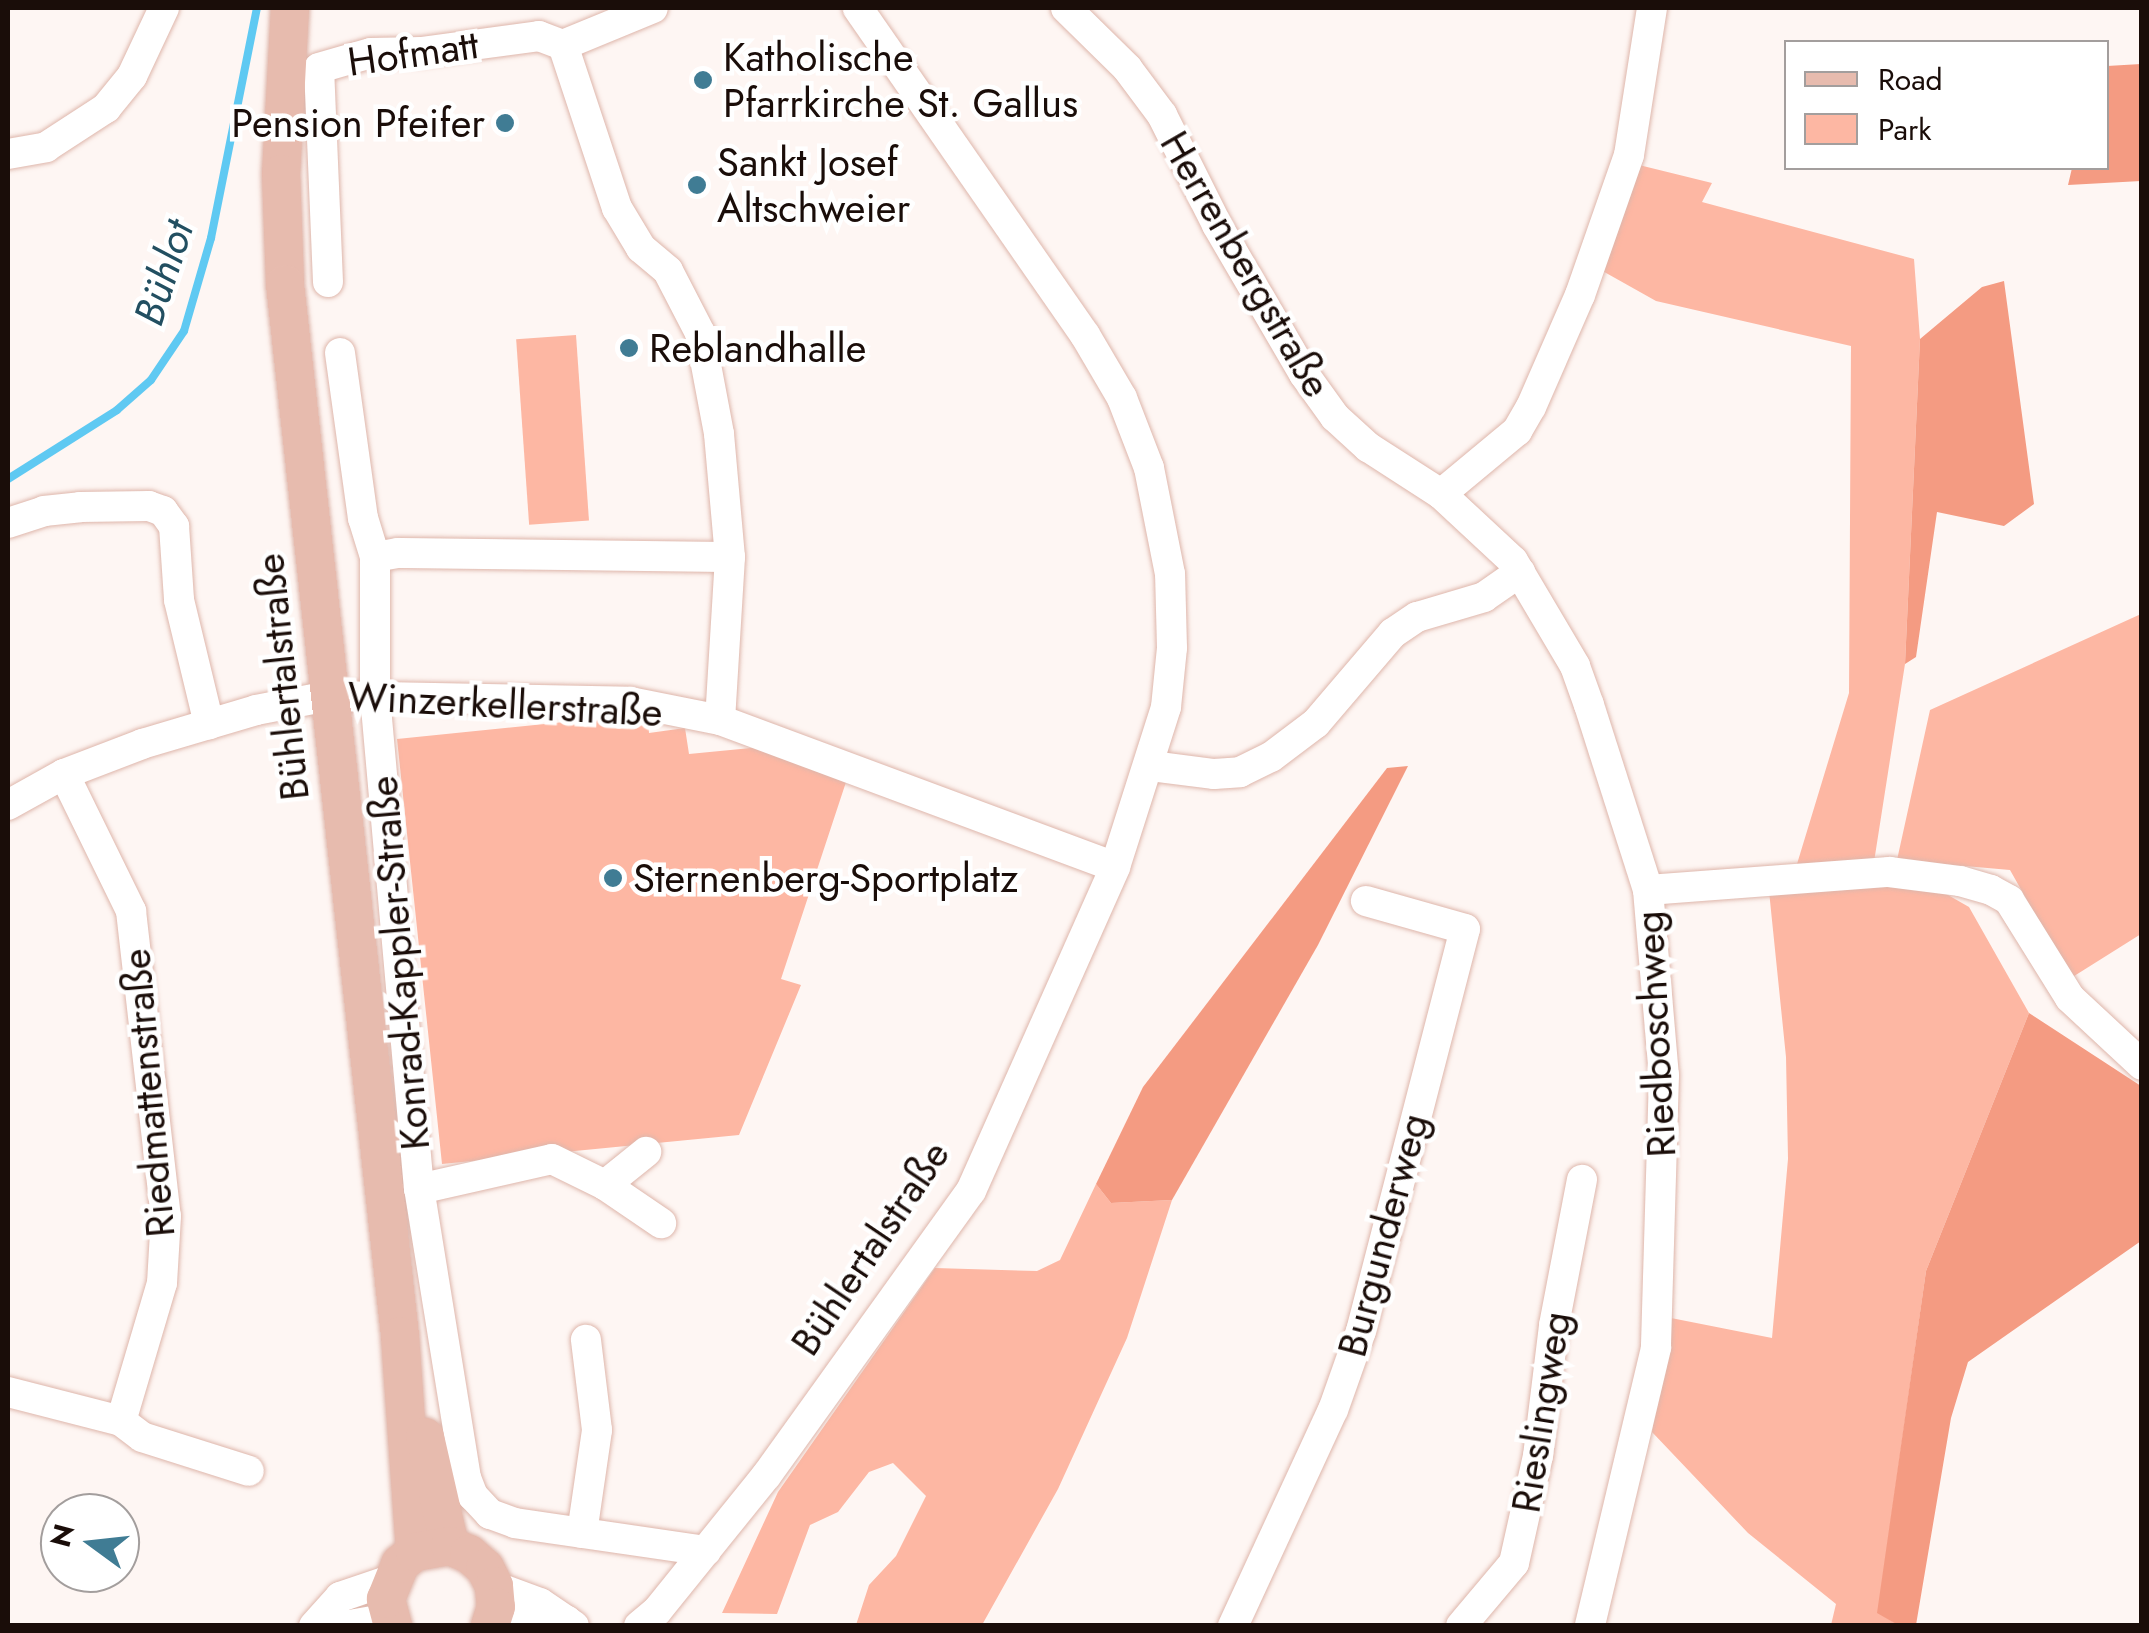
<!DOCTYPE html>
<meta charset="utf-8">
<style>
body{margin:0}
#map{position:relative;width:2149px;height:1633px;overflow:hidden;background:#fef6f3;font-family:Jost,sans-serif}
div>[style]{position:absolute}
.green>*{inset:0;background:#fdb7a3;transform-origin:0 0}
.forest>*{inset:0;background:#f49b82}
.stream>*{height:8px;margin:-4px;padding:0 4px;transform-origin:4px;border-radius:4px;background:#5fc9f2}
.roads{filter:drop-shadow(0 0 2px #deb6ab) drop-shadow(0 0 2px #deb6ab)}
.minor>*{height:30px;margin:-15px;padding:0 15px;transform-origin:15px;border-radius:15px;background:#fff}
.major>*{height:38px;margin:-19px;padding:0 19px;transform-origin:19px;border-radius:19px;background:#e7bbae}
.dots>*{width:28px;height:28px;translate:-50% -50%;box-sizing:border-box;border:5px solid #fff;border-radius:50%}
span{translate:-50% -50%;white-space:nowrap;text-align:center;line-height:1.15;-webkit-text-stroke:9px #fff;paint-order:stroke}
.street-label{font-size:40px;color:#1a0d09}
.poi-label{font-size:40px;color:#1a0d09}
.left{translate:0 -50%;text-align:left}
.right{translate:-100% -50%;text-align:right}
.water-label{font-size:42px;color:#224f61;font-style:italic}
.frame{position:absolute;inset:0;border:10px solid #1a0d09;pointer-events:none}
.legend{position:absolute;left:1784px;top:40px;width:325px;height:130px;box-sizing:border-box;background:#fff;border:2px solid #a39e9d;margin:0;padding:12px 18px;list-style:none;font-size:30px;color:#1a0d09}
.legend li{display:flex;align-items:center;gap:20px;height:50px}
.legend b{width:50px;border:2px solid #a39e9d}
.north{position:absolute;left:40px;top:1493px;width:100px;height:100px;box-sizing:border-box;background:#fff;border:2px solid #a39e9d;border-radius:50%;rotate:285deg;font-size:28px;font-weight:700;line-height:40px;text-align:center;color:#1a0d09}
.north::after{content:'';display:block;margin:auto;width:35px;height:45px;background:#407c94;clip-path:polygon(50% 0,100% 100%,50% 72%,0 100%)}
</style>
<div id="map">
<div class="green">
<div style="clip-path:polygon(1639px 165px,1712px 183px,1702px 202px,1914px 259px,1920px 339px,1905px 664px,1874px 862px,1797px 864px,1849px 693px,1851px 346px,1656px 301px,1599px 269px)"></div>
<div style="left:576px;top:335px;width:186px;height:60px;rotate:86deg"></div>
<div style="clip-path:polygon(2141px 614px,2141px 934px,2071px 978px,2010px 870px,1897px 860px,1930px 710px)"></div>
<div style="clip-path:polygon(623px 716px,648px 721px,649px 733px,685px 728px,689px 754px,772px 746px,848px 776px,781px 979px,801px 985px,739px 1135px,442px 1164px,397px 739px)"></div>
<div style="clip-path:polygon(1900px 884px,1941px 891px,1969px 907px,2029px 1013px,1926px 1271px,1878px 1612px,1898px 1625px,1831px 1625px,1836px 1604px,1748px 1533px,1652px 1432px,1671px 1318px,1772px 1338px,1788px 1159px,1786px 1057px,1769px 891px)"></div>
<div style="clip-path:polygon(1096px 1184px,1111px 1203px,1172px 1200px,1127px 1338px,1058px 1489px,982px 1625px,856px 1625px,869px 1585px,896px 1556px,926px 1496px,893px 1463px,869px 1472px,838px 1512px,810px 1525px,777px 1614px,722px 1613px,778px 1492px,935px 1268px,1037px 1271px,1060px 1260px)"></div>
</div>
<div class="forest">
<div style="clip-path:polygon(2141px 64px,2141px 181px,2068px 185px,2072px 168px,2106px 168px,2107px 66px)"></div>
<div style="clip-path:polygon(2004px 281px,2034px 504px,2004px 526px,1937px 512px,1916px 657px,1905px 664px,1920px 339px,1982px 287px)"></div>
<div style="clip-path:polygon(1408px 766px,1318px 945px,1172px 1200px,1111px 1203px,1096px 1184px,1143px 1087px,1387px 768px)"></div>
<div style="clip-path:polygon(2029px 1013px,2141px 1086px,2141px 1241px,1968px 1362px,1951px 1418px,1916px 1625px,1898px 1625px,1877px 1613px,1926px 1271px)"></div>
</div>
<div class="stream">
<div style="left:8px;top:479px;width:129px;rotate:-32.3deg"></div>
<div style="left:117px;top:410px;width:45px;rotate:-41.4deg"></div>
<div style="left:151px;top:380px;width:59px;rotate:-56deg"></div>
<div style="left:184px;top:331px;width:97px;rotate:-73.8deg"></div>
<div style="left:211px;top:238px;width:235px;rotate:-78.7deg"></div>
</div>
<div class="roads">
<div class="minor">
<div style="left:1066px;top:8px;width:86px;rotate:44.5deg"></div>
<div style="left:1127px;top:68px;width:59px;rotate:53.3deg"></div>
<div style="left:1162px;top:115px;width:123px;rotate:63.4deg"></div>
<div style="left:1217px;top:225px;width:173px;rotate:59.7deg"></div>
<div style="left:1304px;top:374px;width:53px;rotate:54.2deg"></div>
<div style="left:1335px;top:417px;width:45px;rotate:42.3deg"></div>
<div style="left:1368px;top:447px;width:87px;rotate:32.8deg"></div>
<div style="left:1441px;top:494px;width:98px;rotate:42.9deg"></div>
<div style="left:1513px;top:561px;width:122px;rotate:59.4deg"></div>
<div style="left:1575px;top:666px;width:41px;rotate:70.3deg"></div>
<div style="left:1589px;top:705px;width:194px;rotate:72.3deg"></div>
<div style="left:1648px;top:890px;width:186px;rotate:85.1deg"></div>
<div style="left:1664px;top:1075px;width:273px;rotate:91.7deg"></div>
<div style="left:1656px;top:1348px;width:286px;rotate:103.4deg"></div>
<div style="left:563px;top:45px;width:172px;rotate:71.7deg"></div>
<div style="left:617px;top:208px;width:47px;rotate:59deg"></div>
<div style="left:641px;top:248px;width:35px;rotate:40deg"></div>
<div style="left:668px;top:271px;width:70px;rotate:62.7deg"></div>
<div style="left:700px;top:333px;width:103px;rotate:79.3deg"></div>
<div style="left:719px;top:434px;width:123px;rotate:84.9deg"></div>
<div style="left:730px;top:557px;width:163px;rotate:93.5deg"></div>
<div style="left:8px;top:154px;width:39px;rotate:-10deg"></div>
<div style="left:46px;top:147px;width:72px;rotate:-33deg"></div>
<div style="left:106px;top:108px;width:41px;rotate:-50.9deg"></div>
<div style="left:132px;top:76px;width:75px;rotate:-64.8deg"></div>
<div style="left:328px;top:282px;width:214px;rotate:-92.4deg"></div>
<div style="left:319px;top:68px;width:54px;rotate:-16.1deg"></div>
<div style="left:371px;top:53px;width:50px;rotate:-1.1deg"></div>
<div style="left:421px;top:52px;width:119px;rotate:-7.7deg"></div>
<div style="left:539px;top:36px;width:26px;rotate:21deg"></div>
<div style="left:563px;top:45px;width:97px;rotate:-22.3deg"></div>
<div style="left:340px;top:353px;width:167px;rotate:82.1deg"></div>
<div style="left:363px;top:518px;width:41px;rotate:72.9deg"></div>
<div style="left:1441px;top:494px;width:99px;rotate:-39.7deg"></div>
<div style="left:1517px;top:431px;width:28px;rotate:-60deg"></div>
<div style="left:1531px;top:407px;width:122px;rotate:-66.4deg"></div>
<div style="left:1580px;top:295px;width:148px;rotate:-70.7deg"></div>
<div style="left:1629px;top:155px;width:149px;rotate:-81.1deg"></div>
<div style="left:8px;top:523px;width:38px;rotate:-18deg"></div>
<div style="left:44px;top:511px;width:36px;rotate:-6deg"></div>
<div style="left:80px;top:507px;width:69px;rotate:-0.8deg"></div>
<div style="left:149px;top:506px;width:15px;rotate:20deg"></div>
<div style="left:163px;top:511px;width:19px;rotate:54deg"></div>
<div style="left:174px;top:526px;width:74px;rotate:86.1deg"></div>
<div style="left:179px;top:600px;width:128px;rotate:76.4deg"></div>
<div style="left:1151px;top:766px;width:64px;rotate:7.2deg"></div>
<div style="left:1214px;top:774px;width:26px;rotate:-4deg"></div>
<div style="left:1240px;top:772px;width:34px;rotate:-26deg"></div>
<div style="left:1271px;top:757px;width:56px;rotate:-37.1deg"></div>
<div style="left:1316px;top:723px;width:118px;rotate:-49.5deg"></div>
<div style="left:1393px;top:633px;width:29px;rotate:-34deg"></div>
<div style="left:1417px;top:617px;width:70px;rotate:-16.6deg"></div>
<div style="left:1484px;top:597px;width:44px;rotate:-34.8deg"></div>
<div style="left:64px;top:774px;width:153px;rotate:63.9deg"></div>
<div style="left:131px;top:911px;width:307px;rotate:83.5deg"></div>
<div style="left:166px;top:1216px;width:67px;rotate:93.4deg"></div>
<div style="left:162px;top:1283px;width:144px;rotate:106.5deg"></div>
<div style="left:121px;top:1421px;width:26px;rotate:37deg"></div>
<div style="left:142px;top:1437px;width:112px;rotate:17.6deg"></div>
<div style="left:8px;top:805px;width:64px;rotate:-29deg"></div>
<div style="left:64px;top:774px;width:84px;rotate:-21deg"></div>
<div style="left:142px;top:744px;width:119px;rotate:-16.6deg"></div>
<div style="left:256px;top:710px;width:74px;rotate:-10.9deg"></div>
<div style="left:329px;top:696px;width:301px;rotate:1.1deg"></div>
<div style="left:630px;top:702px;width:92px;rotate:11.3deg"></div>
<div style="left:720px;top:720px;width:421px;rotate:20.4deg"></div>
<div style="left:1648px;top:890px;width:242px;rotate:-4.3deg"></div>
<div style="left:1889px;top:872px;width:72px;rotate:7.2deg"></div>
<div style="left:1960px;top:881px;width:32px;rotate:16deg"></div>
<div style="left:1991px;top:890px;width:21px;rotate:29deg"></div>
<div style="left:2009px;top:900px;width:115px;rotate:58.1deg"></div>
<div style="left:2070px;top:998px;width:98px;rotate:42.9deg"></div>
<div style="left:605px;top:1185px;width:53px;rotate:-38.8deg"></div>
<div style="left:419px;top:1189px;width:136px;rotate:-12.7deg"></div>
<div style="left:552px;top:1159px;width:59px;rotate:26.1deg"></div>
<div style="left:605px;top:1185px;width:68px;rotate:34.2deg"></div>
<div style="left:8px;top:1392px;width:117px;rotate:14.4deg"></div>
<div style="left:582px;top:1533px;width:104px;rotate:-81.7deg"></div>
<div style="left:597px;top:1430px;width:91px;rotate:-97deg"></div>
<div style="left:706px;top:1551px;width:193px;rotate:-171.7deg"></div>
<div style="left:515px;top:1523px;width:27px;rotate:-160deg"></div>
<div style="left:490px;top:1514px;width:25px;rotate:-133deg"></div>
<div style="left:473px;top:1496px;width:19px;rotate:-111deg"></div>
<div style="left:466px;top:1478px;width:293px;rotate:-99.2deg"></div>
<div style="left:419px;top:1189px;width:494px;rotate:-95.1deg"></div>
<div style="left:375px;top:697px;width:140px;rotate:-90deg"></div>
<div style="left:375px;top:557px;width:23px;rotate:-10deg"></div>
<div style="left:398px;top:553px;width:332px;rotate:0.7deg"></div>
<div style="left:494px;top:1586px;width:49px;rotate:20.3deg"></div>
<div style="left:540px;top:1603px;width:41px;rotate:34.1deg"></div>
<div style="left:314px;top:1626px;width:39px;rotate:-48deg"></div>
<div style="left:340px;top:1597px;width:53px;rotate:-18.8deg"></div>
<div style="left:344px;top:1626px;width:46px;rotate:-10.1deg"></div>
<div style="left:497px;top:1626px;width:45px;rotate:-9deg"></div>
<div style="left:541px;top:1619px;width:26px;rotate:4deg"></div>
<div style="left:639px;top:1626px;width:23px;rotate:-40deg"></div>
<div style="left:657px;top:1611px;width:174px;rotate:-51.1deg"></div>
<div style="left:766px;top:1476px;width:351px;rotate:-54.3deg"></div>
<div style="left:971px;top:1191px;width:355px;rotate:-66deg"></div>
<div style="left:1115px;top:867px;width:168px;rotate:-72.3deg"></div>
<div style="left:1166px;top:707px;width:59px;rotate:-84.2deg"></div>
<div style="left:1172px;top:648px;width:74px;rotate:-91.5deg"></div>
<div style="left:1170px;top:574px;width:108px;rotate:-101.2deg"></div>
<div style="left:1149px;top:468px;width:75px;rotate:-111.1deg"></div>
<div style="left:1122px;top:398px;width:73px;rotate:-120.4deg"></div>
<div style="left:1085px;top:335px;width:398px;rotate:-124.8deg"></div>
<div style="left:1233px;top:1626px;width:238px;rotate:-65.2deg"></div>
<div style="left:1333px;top:1410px;width:84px;rotate:-70.5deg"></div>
<div style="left:1361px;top:1331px;width:415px;rotate:-75.5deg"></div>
<div style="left:1465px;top:929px;width:103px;rotate:-164.2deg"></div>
<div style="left:1461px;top:1626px;width:82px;rotate:-49.9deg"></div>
<div style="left:1514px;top:1563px;width:110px;rotate:-77.4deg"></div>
<div style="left:1538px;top:1456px;width:132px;rotate:-83deg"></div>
<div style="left:1554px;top:1325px;width:148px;rotate:-79.1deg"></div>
</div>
<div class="major">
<div style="left:290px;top:8px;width:166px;rotate:93.1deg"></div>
<div style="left:281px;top:174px;width:110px;rotate:87.9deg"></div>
<div style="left:285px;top:284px;width:1058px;rotate:83.76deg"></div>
<div style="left:400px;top:1336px;width:217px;rotate:86deg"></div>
<div style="left:425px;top:1437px;width:112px;rotate:77.1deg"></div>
<div style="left:393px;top:1626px;width:28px;rotate:-105deg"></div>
<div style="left:386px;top:1599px;width:38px;rotate:-68deg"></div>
<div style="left:400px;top:1564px;width:19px;rotate:-39deg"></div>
<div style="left:415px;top:1552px;width:36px;rotate:-10deg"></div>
<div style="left:450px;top:1546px;width:21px;rotate:23deg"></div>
<div style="left:469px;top:1554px;width:21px;rotate:41deg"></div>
<div style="left:485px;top:1568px;width:20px;rotate:63deg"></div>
<div style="left:494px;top:1586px;width:21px;rotate:85deg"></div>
<div style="left:496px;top:1607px;width:20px;rotate:108deg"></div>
</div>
</div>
<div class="dots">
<div style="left:703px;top:80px;background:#407c94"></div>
<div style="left:505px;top:123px;background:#407c94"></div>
<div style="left:697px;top:185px;background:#407c94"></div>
<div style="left:629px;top:348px;background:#407c94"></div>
<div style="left:613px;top:878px;background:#407c94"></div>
</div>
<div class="street-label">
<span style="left:413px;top:53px;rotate:-8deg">Hofmatt</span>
<span style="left:1246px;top:264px;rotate:60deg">Herrenbergstraße</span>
<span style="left:282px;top:677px;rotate:-96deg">Bühlertalstraße</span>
<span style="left:505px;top:704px;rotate:3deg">Winzerkellerstraße</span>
<span style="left:399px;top:963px;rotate:-95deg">Konrad-Kappler-Straße</span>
<span style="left:1655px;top:1034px;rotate:-93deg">Riedboschweg</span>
<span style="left:148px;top:1093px;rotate:-95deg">Riedmattenstraße</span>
<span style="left:1383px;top:1235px;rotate:-75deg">Burgunderweg</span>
<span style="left:870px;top:1248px;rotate:-56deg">Bühlertalstraße</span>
<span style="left:1541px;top:1412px;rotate:-81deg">Rieslingweg</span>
</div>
<div class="poi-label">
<span class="left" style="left:723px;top:80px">Katholische<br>Pfarrkirche St. Gallus</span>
<span class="right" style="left:485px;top:123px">Pension Pfeifer</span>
<span class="left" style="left:717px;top:185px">Sankt Josef<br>Altschweier</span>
<span class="left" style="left:649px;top:348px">Reblandhalle</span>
<span class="left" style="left:633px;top:878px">Sternenberg-Sportplatz</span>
</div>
<div class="water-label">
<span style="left:164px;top:273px;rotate:-72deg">Bühlot</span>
</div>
<div class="frame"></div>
<ul class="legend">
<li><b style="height:12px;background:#e7bbae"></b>Road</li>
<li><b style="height:28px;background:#fdb7a3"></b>Park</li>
</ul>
<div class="north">N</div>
</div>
